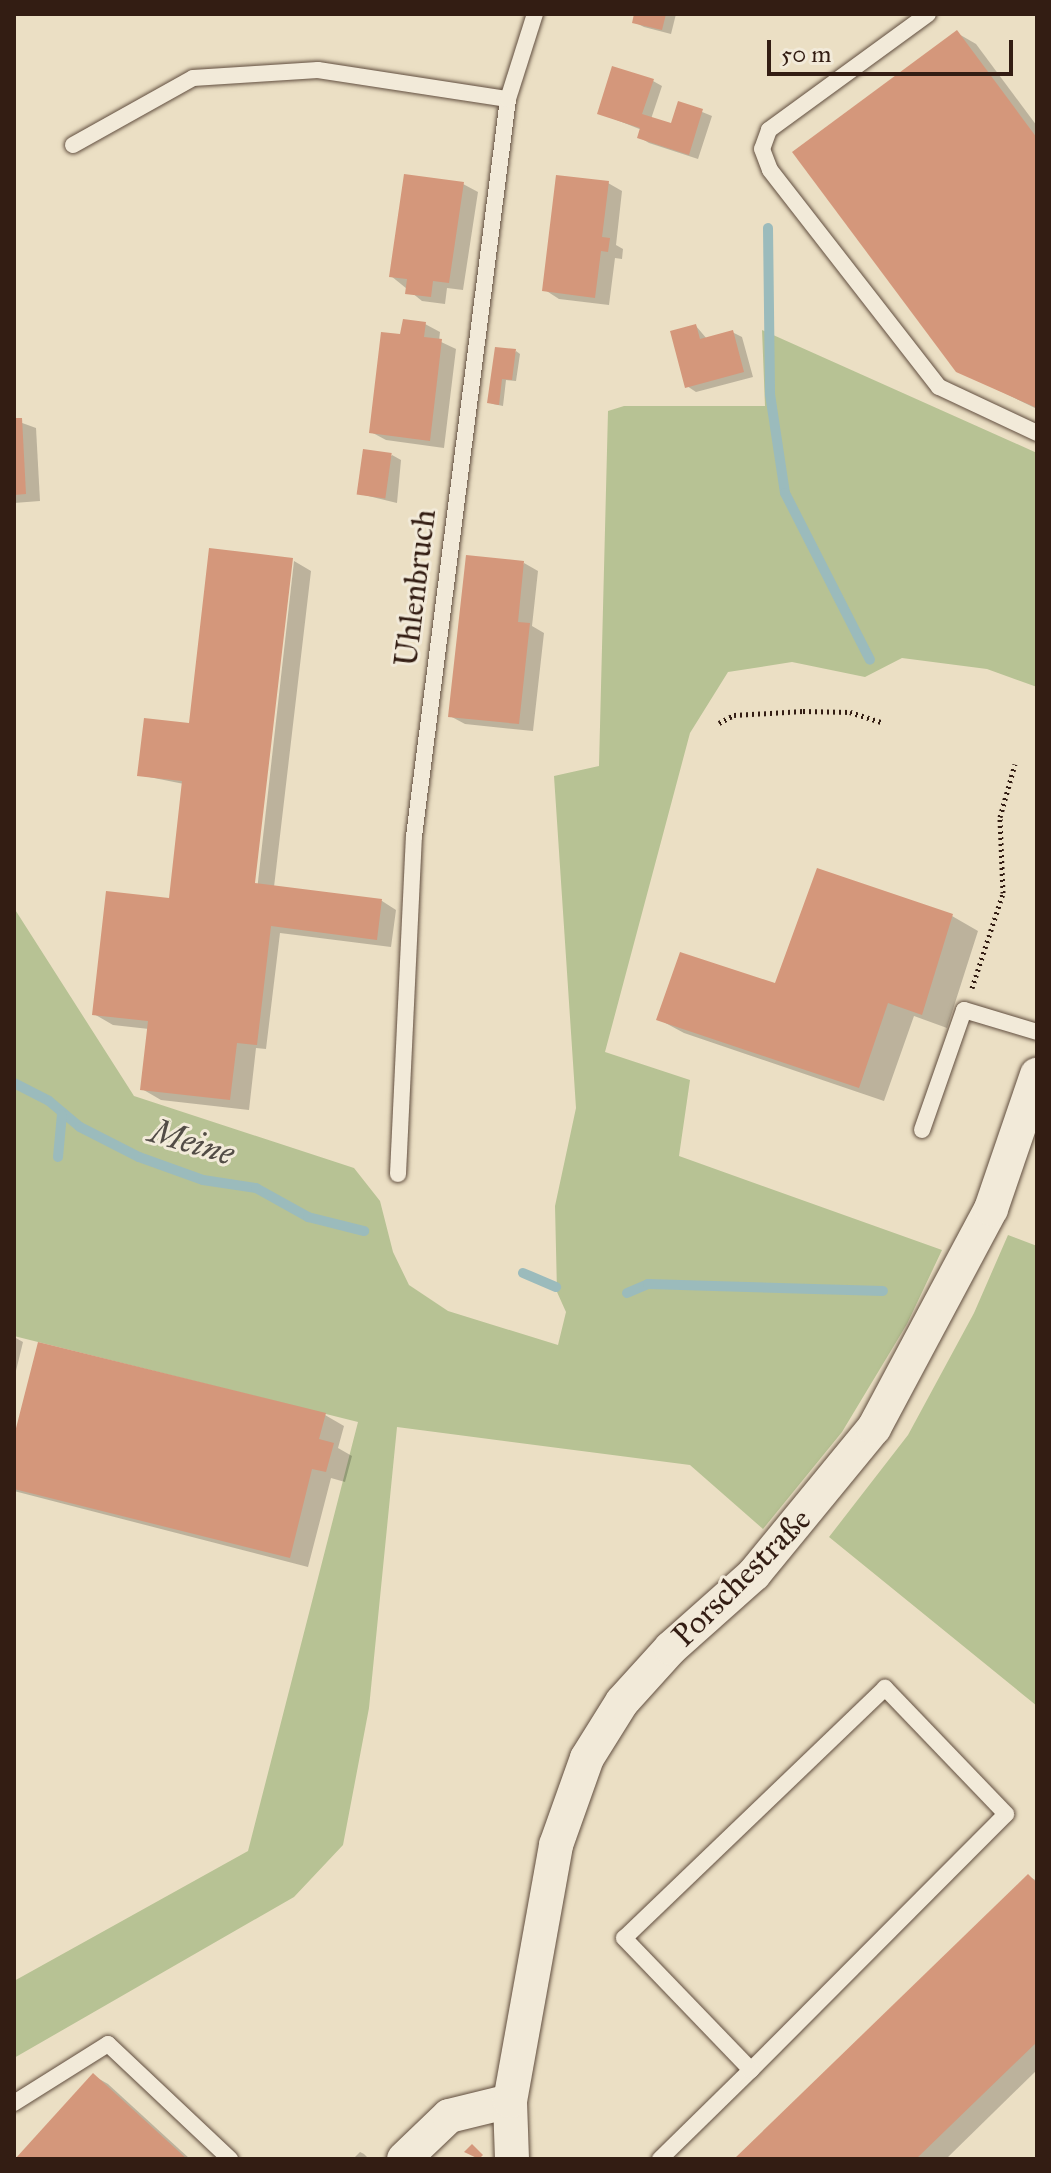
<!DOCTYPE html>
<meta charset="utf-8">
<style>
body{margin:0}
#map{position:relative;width:1051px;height:2173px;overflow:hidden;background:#ebdfc4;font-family:"IM FELL Great Primer",serif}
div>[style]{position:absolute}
.green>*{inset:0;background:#b7c294}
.shadow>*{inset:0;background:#0003}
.stream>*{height:10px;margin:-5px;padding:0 5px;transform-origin:5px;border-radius:5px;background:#9bbbbc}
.building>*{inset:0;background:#d4977b;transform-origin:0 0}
.path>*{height:5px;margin-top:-2.5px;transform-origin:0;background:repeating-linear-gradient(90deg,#331d13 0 2px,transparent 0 6px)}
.roads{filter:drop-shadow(0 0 2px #614e3f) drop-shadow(0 0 2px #614e3f)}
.service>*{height:16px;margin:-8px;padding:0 8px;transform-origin:8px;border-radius:8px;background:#f2ead9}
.minor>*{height:34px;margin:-17px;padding:0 17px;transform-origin:17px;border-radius:17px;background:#f2ead9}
span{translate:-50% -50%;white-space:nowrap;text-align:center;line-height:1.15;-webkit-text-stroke:6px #f2ead9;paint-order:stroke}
.street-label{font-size:32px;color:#331d13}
.water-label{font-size:34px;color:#524c46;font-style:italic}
.frame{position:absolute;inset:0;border:16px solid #331d13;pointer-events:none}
.scale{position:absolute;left:767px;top:40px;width:246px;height:36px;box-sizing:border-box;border:4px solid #331d13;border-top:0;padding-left:10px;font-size:24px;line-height:28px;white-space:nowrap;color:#331d13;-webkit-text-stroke:6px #f2ead9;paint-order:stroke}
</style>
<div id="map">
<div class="green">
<div style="clip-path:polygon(762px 330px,1037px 453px,1037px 687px,987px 669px,902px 658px,865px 677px,792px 662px,728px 672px,690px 733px,605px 1052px,690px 1080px,679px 1156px,942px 1250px,907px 1324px,842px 1432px,763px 1529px,690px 1465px,397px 1427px,369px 1708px,343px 1845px,294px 1897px,14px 2058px,14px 1981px,248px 1851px,358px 1422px,14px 1336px,14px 908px,134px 1096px,354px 1168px,380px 1201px,393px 1252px,409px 1285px,448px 1311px,558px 1345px,566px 1312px,557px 1292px,555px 1206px,576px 1108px,554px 776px,599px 766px,608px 411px,624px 406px,765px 406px)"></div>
<div style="clip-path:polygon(1008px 1235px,1037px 1246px,1037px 1706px,829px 1537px,908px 1435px,974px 1313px)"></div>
</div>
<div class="shadow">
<div style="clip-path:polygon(636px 14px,676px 14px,671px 34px,644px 27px,634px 22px)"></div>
<div style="clip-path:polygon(957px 33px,976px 44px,1037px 126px,1037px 409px,957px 370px)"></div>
<div style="clip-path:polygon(653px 81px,662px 86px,651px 119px,673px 126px,680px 103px,712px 116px,698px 159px,649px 143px,639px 137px,642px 130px,599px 113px)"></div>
<div style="clip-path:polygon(608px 183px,622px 191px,616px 245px,623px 249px,622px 259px,615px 258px,609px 305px,559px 299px,545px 290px)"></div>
<div style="clip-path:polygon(463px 184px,478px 192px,463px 290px,447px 288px,445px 304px,422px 301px,391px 276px)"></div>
<div style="clip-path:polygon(425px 324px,440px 332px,439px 341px,456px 349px,444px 448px,386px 440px,371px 432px,402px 336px)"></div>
<div style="clip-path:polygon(696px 326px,707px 339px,732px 332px,742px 337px,753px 377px,696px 392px,687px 386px)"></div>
<div style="clip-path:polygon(516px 351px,520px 354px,516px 381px,506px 380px,503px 406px,493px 404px,489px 402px)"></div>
<div style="clip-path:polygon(14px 420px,36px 428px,40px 501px,14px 503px)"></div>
<div style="clip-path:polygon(392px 455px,401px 460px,397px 503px,360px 494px)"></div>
<div style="clip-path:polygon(294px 561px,311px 571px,274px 887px,382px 901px,396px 910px,391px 947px,280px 933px,266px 1049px,256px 1048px,249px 1110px,161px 1100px,142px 1089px,149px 1029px,113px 1025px,94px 1014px,171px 900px,184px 784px,139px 775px,191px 725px,248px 933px,253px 926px)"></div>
<div style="clip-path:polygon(524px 563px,538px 571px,532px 626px,544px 633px,533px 731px,465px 724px,450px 716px)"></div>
<div style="clip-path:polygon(952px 916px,978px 931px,947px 1028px,914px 1016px,884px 1101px,684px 1033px,658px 1019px,776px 985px)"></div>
<div style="clip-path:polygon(14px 1337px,23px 1342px,14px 1379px)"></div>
<div style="clip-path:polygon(325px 1415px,344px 1426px,338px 1448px,352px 1456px,345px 1482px,331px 1478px,308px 1567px,14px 1491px,14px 1444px)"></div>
<div style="clip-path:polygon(1028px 1876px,1037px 1881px,1037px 2070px,946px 2159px,737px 2159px)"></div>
<div style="clip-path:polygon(94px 2076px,108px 2084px,190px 2159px,17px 2159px)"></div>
<div style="clip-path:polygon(360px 2152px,364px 2154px,369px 2159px,353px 2159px)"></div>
</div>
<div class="stream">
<div style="left:768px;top:228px;width:166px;rotate:89.3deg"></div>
<div style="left:770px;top:394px;width:100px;rotate:81.4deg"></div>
<div style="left:785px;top:493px;width:187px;rotate:63deg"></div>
<div style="left:14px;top:1083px;width:39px;rotate:27deg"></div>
<div style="left:49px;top:1101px;width:40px;rotate:40deg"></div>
<div style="left:80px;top:1127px;width:66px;rotate:27deg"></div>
<div style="left:139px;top:1157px;width:68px;rotate:19.8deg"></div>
<div style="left:203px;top:1180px;width:54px;rotate:8.6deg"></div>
<div style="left:256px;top:1188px;width:60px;rotate:29.1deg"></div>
<div style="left:308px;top:1217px;width:58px;rotate:14deg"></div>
<div style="left:58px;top:1157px;width:43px;rotate:-84.7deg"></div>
<div style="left:523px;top:1273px;width:36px;rotate:23deg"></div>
<div style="left:627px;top:1293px;width:23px;rotate:-23deg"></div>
<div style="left:648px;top:1284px;width:235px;rotate:1.7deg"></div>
</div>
<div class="building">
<div style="clip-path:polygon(634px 14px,666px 14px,662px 30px,632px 23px)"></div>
<div style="clip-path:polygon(957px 30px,1037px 138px,1037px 408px,956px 372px,792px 152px)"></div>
<div style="clip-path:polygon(612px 66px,654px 79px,642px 114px,671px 123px,678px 101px,703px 109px,689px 155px,637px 138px,640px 128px,597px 114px)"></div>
<div style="clip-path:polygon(404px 174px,464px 182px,449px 283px,433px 281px,431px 297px,405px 294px,407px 279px,389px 277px)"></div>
<div style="clip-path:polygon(556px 175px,609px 181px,602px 237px,610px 238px,608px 252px,601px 251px,595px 298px,542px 291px)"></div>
<div style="clip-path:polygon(403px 319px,426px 322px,424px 337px,442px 339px,430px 441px,369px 433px,381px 332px,400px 334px)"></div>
<div style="clip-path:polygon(696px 324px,700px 339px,733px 330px,744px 372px,685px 388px,670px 331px)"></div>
<div style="clip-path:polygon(495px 347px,516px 349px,512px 380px,502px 379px,499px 405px,487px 403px)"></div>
<div style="clip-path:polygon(14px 418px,22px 418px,26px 494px,14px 495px)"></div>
<div style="left:363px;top:449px;width:29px;height:46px;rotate:8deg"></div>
<div style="clip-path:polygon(209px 548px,293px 558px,255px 883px,382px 899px,377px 940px,271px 926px,257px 1045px,237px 1043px,230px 1100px,140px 1090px,148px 1021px,92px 1015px,106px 891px,169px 898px,182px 781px,137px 776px,144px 718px,189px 723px)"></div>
<div style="clip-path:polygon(466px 555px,524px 561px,518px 622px,530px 623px,519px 724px,448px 717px)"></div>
<div style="clip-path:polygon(817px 868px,953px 914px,922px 1015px,888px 1003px,859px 1088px,656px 1020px,680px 952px,775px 983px)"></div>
<div style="clip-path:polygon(38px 1342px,326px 1413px,319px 1439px,334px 1443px,326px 1472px,312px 1469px,290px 1558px,14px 1489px,14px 1436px)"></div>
<div style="clip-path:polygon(1028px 1874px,1037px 1883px,1037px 2042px,916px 2159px,734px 2159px)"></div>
<div style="clip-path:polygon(93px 2073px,187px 2159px,15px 2159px)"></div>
<div style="clip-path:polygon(472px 2144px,483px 2155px,479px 2159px,464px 2152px)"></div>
</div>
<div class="path">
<div style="left:719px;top:723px;width:17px;rotate:-28deg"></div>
<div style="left:734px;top:715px;width:69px;rotate:-3.3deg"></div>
<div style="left:803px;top:711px;width:47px;rotate:1.2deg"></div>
<div style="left:850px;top:712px;width:33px;rotate:18deg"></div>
<div style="left:972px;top:988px;width:100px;rotate:-71.9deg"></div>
<div style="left:1003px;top:893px;width:76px;rotate:-92.3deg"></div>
<div style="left:1000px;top:817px;width:55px;rotate:-74.2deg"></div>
</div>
<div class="roads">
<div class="service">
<div style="left:928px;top:14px;width:197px;rotate:143.9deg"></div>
<div style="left:769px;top:130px;width:20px;rotate:110deg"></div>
<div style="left:762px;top:149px;width:22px;rotate:69deg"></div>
<div style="left:770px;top:170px;width:275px;rotate:52.1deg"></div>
<div style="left:939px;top:387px;width:108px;rotate:25.1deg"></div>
<div style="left:73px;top:145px;width:137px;rotate:-29.2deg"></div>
<div style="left:193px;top:78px;width:125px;rotate:-3.7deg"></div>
<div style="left:318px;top:70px;width:192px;rotate:8.7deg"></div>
<div style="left:922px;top:1130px;width:127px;rotate:-70.7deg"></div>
<div style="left:964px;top:1010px;width:76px;rotate:16.8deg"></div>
<div style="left:398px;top:1174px;width:338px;rotate:-87.3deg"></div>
<div style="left:414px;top:836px;width:743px;rotate:-82.73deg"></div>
<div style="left:508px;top:99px;width:89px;rotate:-72.4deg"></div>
<div style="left:14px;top:2103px;width:111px;rotate:-32.1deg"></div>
<div style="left:108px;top:2044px;width:168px;rotate:43.3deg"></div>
<div style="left:660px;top:2159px;width:127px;rotate:-44.4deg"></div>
<div style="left:751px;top:2070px;width:361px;rotate:-45.1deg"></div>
<div style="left:1006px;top:1814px;width:175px;rotate:-133.8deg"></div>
<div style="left:885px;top:1688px;width:361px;rotate:136.2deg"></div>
<div style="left:624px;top:1938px;width:183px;rotate:46.1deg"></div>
</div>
<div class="minor">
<div style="left:404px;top:2159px;width:62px;rotate:-43.7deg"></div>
<div style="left:449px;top:2116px;width:63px;rotate:-13.8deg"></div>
<div style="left:512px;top:2159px;width:58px;rotate:-92deg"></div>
<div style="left:510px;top:2101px;width:260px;rotate:-79.8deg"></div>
<div style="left:556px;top:1845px;width:92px;rotate:-70.4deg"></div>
<div style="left:587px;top:1758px;width:66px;rotate:-58deg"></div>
<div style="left:622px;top:1702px;width:73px;rotate:-47.8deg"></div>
<div style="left:671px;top:1648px;width:111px;rotate:-41.7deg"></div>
<div style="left:754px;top:1574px;width:189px;rotate:-50.6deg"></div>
<div style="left:874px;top:1428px;width:248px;rotate:-61.9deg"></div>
<div style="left:991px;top:1209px;width:142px;rotate:-71.1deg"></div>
</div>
</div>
<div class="street-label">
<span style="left:416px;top:588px;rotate:-83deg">Uhlenbruch</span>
<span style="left:742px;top:1578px;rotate:-45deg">Porschestraße</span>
</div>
<div class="water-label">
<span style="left:192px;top:1142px;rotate:17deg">Meine</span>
</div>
<div class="frame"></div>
<div class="scale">50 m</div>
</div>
